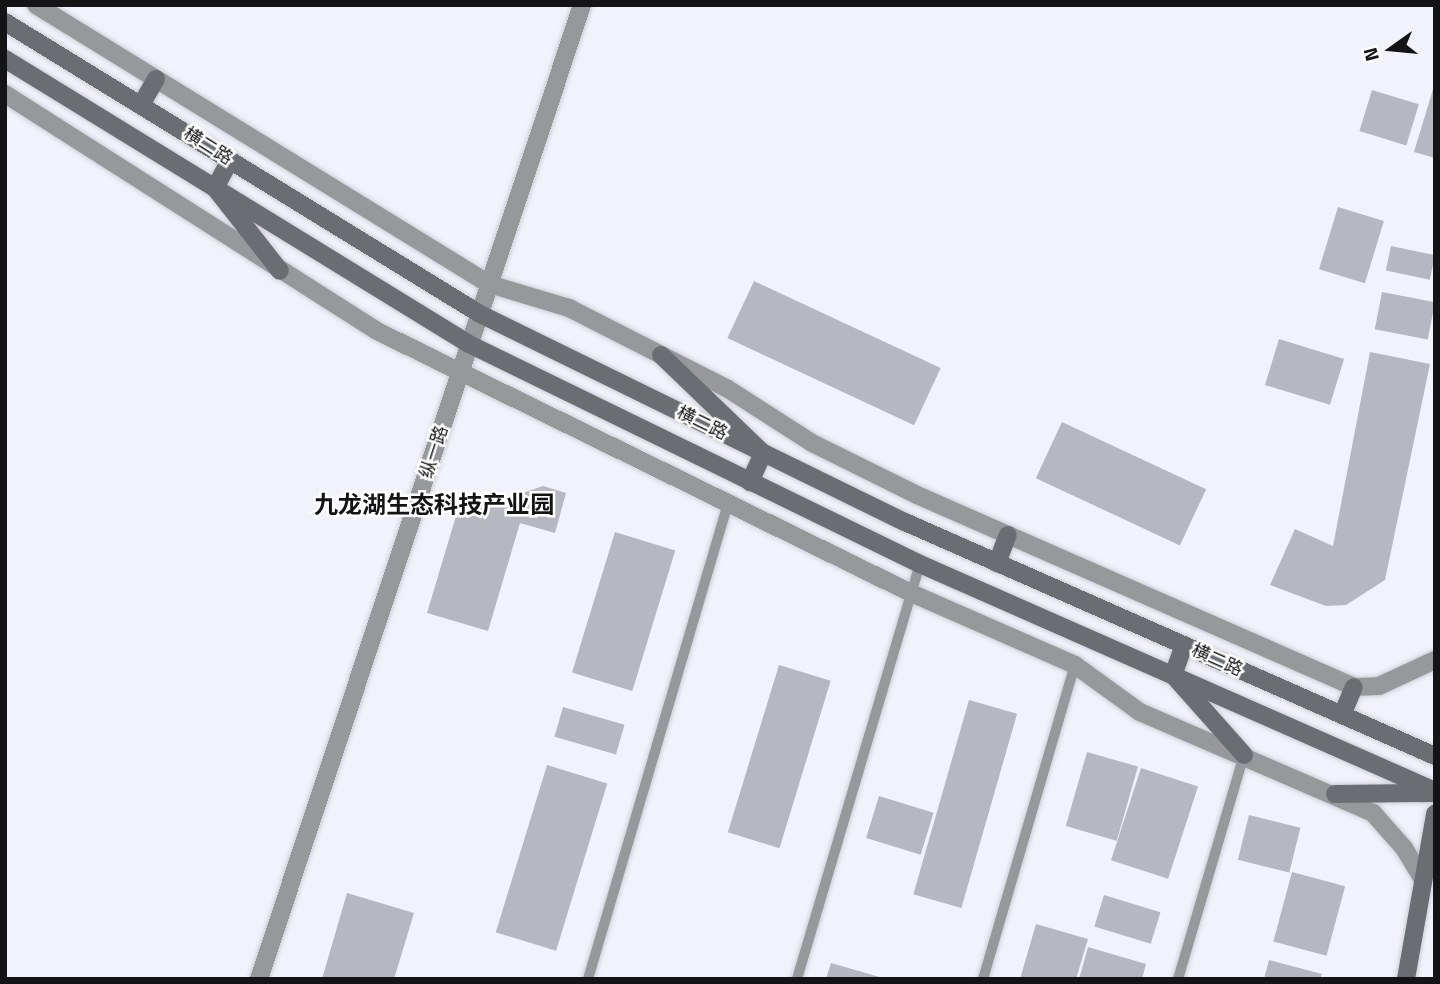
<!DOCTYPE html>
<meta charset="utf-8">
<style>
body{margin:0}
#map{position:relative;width:1440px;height:984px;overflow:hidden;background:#f1f2fb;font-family:"Titillium Web","Noto Sans SC",sans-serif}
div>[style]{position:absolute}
.building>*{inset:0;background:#b6b7c0;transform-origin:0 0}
.roads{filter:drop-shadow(0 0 2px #ceced7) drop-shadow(0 0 2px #ceced7)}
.service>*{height:10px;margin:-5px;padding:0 5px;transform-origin:5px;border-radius:5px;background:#96989b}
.minor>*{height:18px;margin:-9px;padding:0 9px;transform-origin:9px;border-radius:9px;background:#96989b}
.secondary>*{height:18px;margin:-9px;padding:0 9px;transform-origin:9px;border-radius:9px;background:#6a6d72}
span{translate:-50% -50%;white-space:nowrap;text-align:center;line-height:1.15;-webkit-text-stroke:5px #fff;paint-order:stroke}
.street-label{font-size:18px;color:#141417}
.district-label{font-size:24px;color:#141417;font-weight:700}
.frame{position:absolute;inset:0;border:7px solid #141417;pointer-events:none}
.north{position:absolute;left:1356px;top:14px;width:70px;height:70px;-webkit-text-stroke:5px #fff;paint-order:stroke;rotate:255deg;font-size:19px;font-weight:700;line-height:28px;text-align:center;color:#141417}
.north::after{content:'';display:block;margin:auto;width:24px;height:32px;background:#141417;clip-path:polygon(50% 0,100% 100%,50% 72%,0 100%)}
</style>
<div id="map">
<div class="building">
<div style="clip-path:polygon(1434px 86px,1435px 86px,1435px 158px,1414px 152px)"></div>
<div style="left:1372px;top:90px;width:49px;height:43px;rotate:17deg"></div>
<div style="left:1338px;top:207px;width:48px;height:65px;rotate:17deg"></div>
<div style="left:1391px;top:246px;width:45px;height:25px;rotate:12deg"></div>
<div style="left:754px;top:281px;width:206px;height:63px;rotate:25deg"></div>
<div style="left:1382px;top:292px;width:54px;height:38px;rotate:11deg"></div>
<div style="left:1279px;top:339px;width:68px;height:48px;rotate:17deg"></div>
<div style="clip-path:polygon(1370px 352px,1430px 364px,1385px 580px,1346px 605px,1326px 606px,1270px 585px,1295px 529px,1333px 546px)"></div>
<div style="left:1062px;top:422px;width:159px;height:62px;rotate:25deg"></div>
<div style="clip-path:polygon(543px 486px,566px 493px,555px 533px,520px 523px,488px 631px,427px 613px,456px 516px)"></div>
<div style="left:615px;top:532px;width:63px;height:147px;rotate:17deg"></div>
<div style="left:779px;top:665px;width:54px;height:175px;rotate:17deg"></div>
<div style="left:969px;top:700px;width:50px;height:202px;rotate:16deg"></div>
<div style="left:563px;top:707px;width:64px;height:31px;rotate:16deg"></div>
<div style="left:1087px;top:752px;width:53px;height:77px;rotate:16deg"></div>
<div style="left:547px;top:765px;width:63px;height:175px;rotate:17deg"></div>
<div style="left:1141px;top:768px;width:60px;height:97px;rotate:18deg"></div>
<div style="left:879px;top:796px;width:57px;height:44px;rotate:17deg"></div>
<div style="left:1249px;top:815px;width:53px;height:46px;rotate:14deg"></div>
<div style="left:1292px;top:872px;width:55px;height:72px;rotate:15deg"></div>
<div style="clip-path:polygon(347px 893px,414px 913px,394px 979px,322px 979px)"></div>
<div style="left:1104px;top:895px;width:59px;height:33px;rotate:17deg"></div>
<div style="clip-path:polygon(1036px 924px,1088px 939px,1076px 979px,1020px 979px)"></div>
<div style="clip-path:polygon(1088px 947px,1146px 964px,1142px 979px,1079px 979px)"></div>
<div style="clip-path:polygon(1269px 960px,1322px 974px,1320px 979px,1264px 979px)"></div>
<div style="clip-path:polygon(831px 963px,883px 978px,883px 979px,826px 979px)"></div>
</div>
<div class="roads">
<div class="service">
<div style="left:588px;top:979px;width:495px;rotate:-73.6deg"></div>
<div style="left:797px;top:979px;width:433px;rotate:-73.5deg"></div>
<div style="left:983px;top:979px;width:327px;rotate:-73.7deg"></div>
<div style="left:1178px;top:979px;width:234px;rotate:-73.6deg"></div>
</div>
<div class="minor">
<div style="left:36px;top:5px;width:532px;rotate:31.63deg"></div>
<div style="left:489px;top:284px;width:84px;rotate:16.7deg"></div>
<div style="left:569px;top:308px;width:178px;rotate:27deg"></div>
<div style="left:728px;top:389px;width:100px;rotate:32.7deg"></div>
<div style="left:812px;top:443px;width:117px;rotate:26.3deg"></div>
<div style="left:917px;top:495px;width:477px;rotate:23.7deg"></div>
<div style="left:1354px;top:687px;width:25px;rotate:-2deg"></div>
<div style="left:1379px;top:686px;width:62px;rotate:-24.9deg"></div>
<div style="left:5px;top:94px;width:441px;rotate:32.5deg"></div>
<div style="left:377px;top:331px;width:595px;rotate:26.13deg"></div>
<div style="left:911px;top:593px;width:179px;rotate:23.7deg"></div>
<div style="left:1075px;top:665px;width:80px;rotate:35.9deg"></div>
<div style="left:1140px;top:712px;width:254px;rotate:23.4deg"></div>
<div style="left:1373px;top:813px;width:47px;rotate:48.5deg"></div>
<div style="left:1404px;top:848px;width:37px;rotate:59deg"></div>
<div style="left:259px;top:979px;width:1026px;rotate:-71.65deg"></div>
</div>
<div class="secondary">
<div style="left:5px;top:22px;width:558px;rotate:31.58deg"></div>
<div style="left:480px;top:314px;width:473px;rotate:26.1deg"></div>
<div style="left:905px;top:522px;width:579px;rotate:23.82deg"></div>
<div style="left:5px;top:59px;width:545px;rotate:31.56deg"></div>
<div style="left:469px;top:344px;width:502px;rotate:26deg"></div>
<div style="left:920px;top:564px;width:563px;rotate:23.79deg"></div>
<div style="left:141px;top:105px;width:30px;rotate:-60deg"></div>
<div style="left:230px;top:160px;width:32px;rotate:118deg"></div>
<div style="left:215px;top:188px;width:105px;rotate:51.9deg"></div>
<div style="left:661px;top:355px;width:141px;rotate:43.9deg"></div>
<div style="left:763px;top:453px;width:32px;rotate:114deg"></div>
<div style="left:997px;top:563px;width:30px;rotate:-69deg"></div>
<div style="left:1184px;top:645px;width:32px;rotate:110deg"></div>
<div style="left:1173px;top:675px;width:107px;rotate:48.4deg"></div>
<div style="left:1342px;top:715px;width:30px;rotate:-67deg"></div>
<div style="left:1335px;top:794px;width:98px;rotate:-0.6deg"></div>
<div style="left:1406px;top:979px;width:168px;rotate:-80deg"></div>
</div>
</div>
<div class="street-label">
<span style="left:208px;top:146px;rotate:32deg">横二路</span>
<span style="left:702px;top:423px;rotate:26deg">横二路</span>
<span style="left:434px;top:452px;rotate:-72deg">纵一路</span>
<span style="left:1217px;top:660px;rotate:24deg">横二路</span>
</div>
<div class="district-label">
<span style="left:434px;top:505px">九龙湖生态科技产业园</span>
</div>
<div class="frame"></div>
<div class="north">N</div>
</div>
